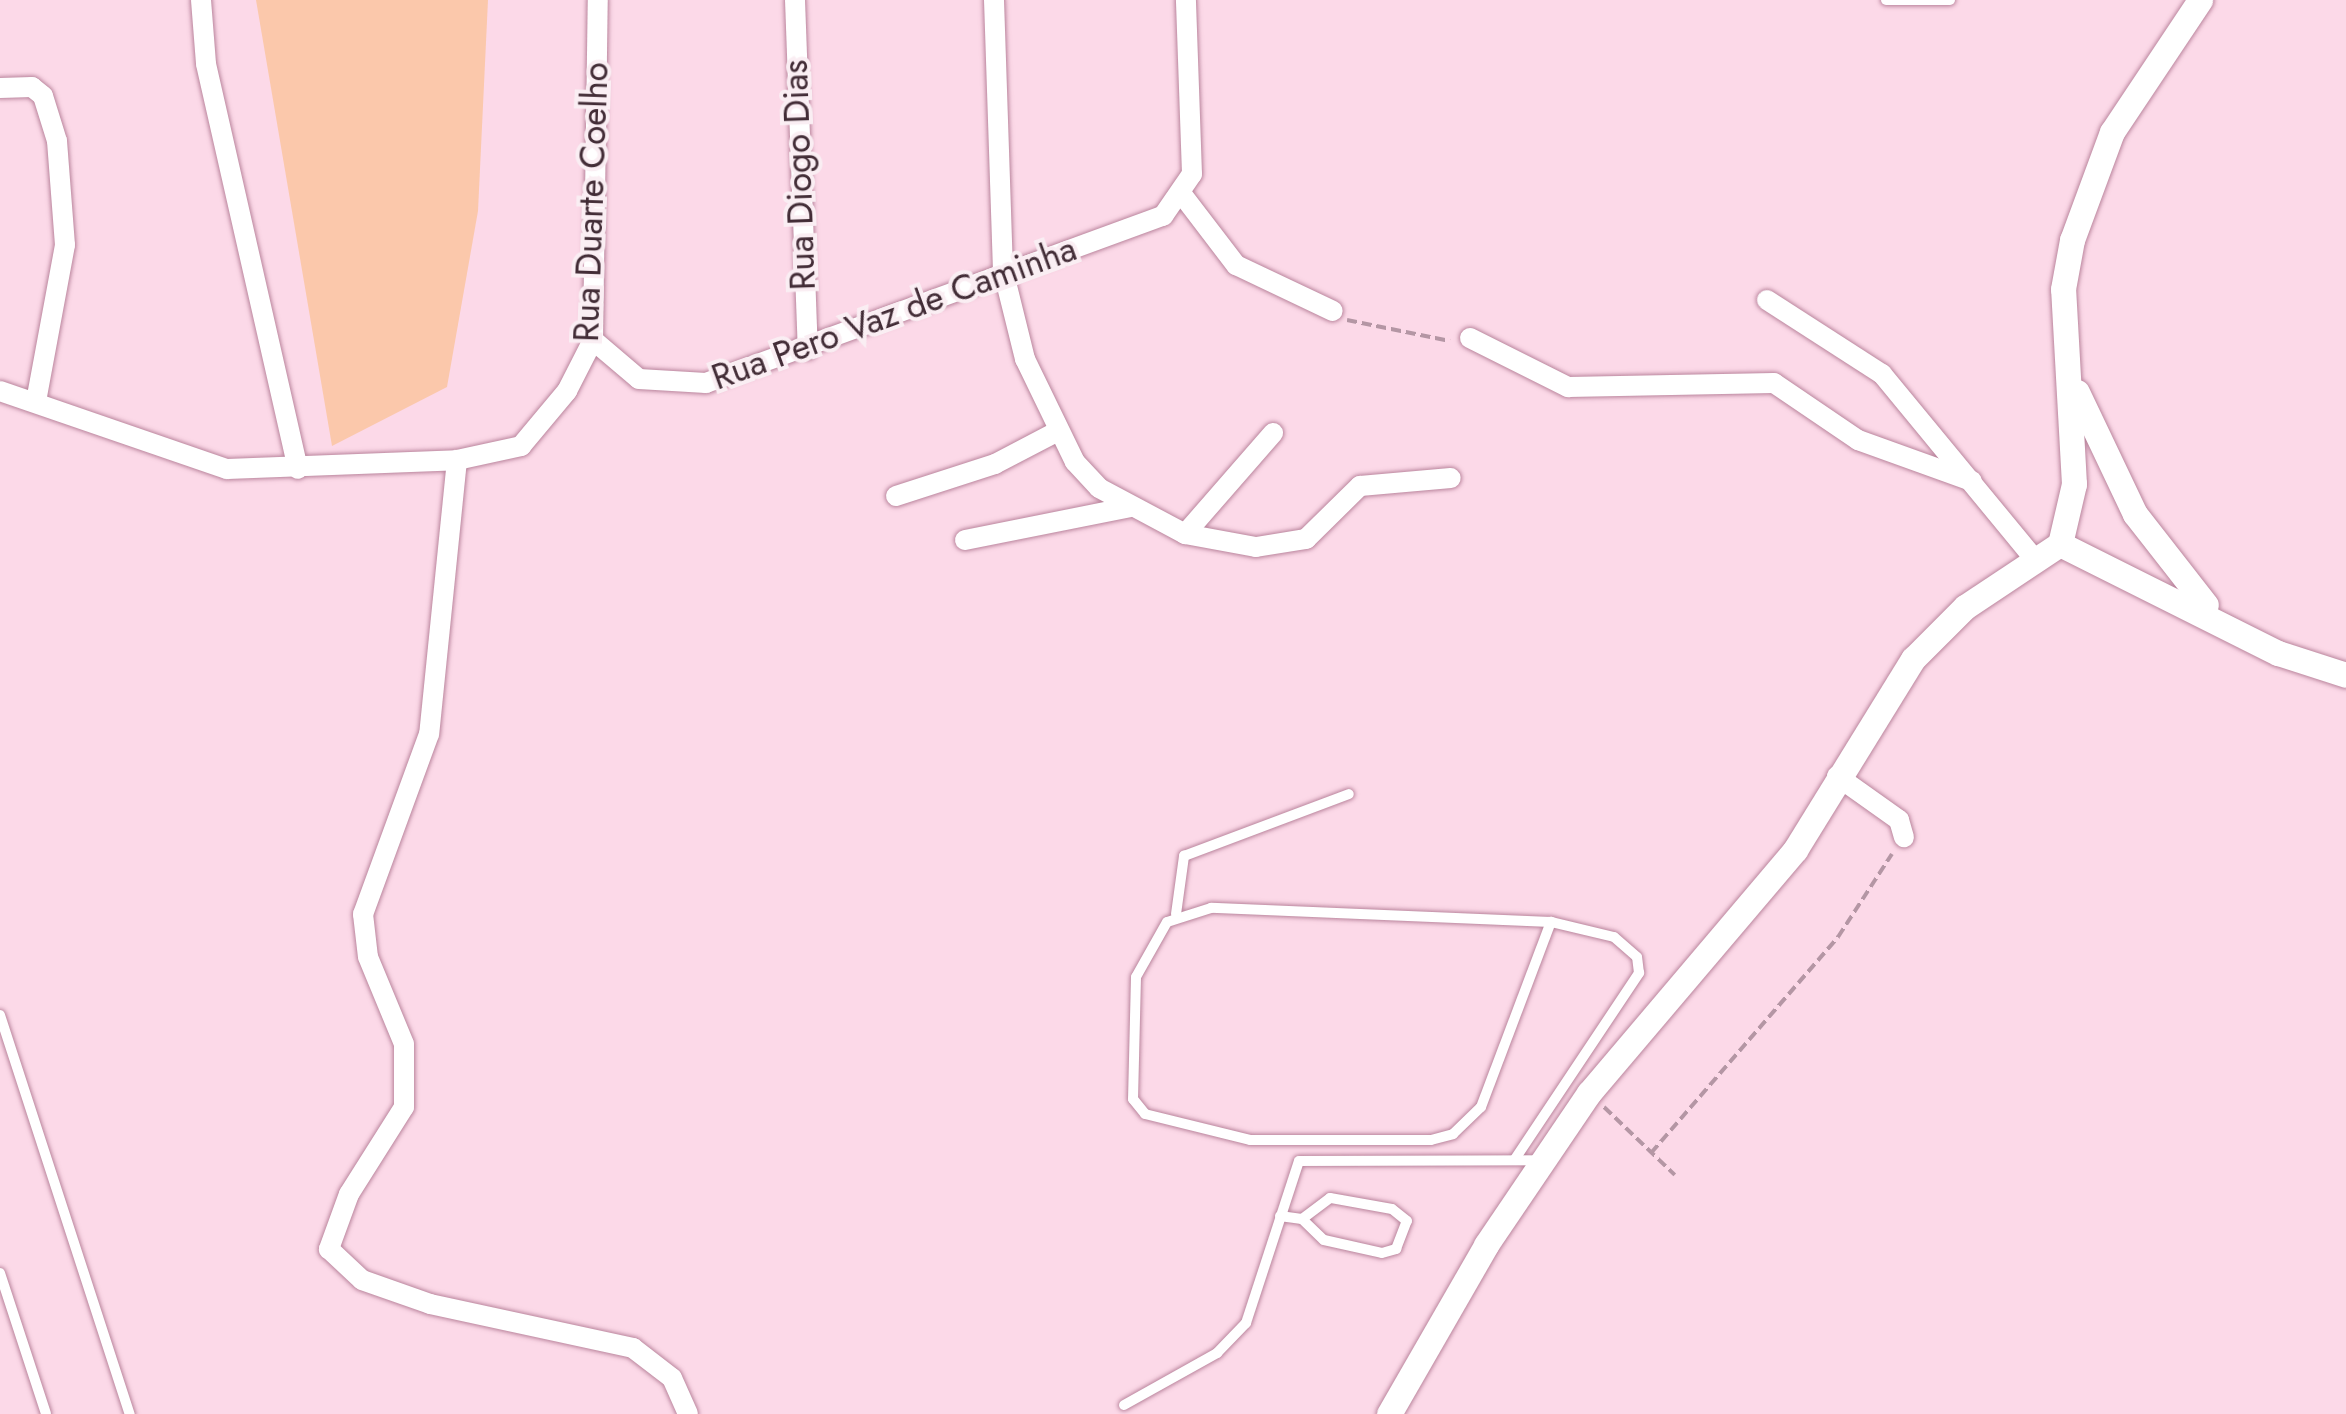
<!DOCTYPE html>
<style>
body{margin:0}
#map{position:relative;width:2346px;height:1414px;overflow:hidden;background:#fcd9e8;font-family:Jost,sans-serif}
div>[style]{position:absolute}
.green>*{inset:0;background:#fbc8ab}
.path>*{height:4px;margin-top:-2px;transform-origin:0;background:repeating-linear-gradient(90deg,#b496a4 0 10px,transparent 0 15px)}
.roads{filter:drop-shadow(0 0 2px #ba859d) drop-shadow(0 0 2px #ba859d)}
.service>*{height:10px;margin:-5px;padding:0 5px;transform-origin:5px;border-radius:5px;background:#fff}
.minor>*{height:20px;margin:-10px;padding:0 10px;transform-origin:10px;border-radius:10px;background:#fff}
.tertiary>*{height:25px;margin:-12.5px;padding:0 12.5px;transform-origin:12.5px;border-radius:12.5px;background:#fff}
span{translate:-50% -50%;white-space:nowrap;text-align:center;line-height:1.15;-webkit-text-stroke:8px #faeef3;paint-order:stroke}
.street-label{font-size:35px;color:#422c36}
</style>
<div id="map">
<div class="green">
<div style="clip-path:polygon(256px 0,488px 0,478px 211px,447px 387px,332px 446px)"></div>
</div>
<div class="path">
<div style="left:1347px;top:320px;width:105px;rotate:11.5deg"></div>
<div style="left:1604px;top:1107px;width:98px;rotate:43.8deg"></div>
<div style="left:1651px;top:1153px;width:286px;rotate:-49.1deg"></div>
<div style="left:1838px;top:937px;width:99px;rotate:-57deg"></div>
</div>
<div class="roads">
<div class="service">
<div style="left:1886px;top:0;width:64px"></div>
<div style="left:1176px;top:914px;width:59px;rotate:-82.1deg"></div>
<div style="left:1184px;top:856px;width:176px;rotate:-20.6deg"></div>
<div style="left:0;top:1015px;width:420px;rotate:72deg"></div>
<div style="left:1515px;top:1159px;width:224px;rotate:-56.3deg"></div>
<div style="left:1639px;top:973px;width:16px;rotate:-97deg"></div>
<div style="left:1637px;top:957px;width:30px;rotate:-139deg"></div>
<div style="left:1614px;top:937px;width:65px;rotate:-166.6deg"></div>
<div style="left:1551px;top:922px;width:340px;rotate:-177.6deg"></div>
<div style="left:1211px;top:908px;width:46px;rotate:162.3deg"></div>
<div style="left:1167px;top:922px;width:63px;rotate:119.4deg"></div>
<div style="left:1136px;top:977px;width:122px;rotate:91.4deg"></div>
<div style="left:1133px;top:1099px;width:19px;rotate:51deg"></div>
<div style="left:1145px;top:1114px;width:108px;rotate:13.9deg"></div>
<div style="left:1250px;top:1140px;width:181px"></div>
<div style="left:1431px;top:1140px;width:23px;rotate:-15deg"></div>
<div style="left:1453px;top:1134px;width:39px;rotate:-44deg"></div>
<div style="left:1481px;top:1107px;width:198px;rotate:-69.3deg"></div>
<div style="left:1280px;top:1216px;width:22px;rotate:8deg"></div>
<div style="left:1302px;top:1219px;width:30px;rotate:44deg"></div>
<div style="left:1324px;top:1240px;width:59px;rotate:12.6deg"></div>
<div style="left:1382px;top:1253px;width:15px;rotate:-16deg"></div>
<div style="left:1396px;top:1249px;width:30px;rotate:-69deg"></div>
<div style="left:1407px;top:1221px;width:19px;rotate:-141deg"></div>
<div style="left:1392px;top:1209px;width:63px;rotate:-169.9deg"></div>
<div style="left:1330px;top:1198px;width:35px;rotate:143deg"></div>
<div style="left:0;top:1273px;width:148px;rotate:71.9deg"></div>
<div style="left:1124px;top:1405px;width:107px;rotate:-29.2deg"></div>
<div style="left:1217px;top:1353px;width:42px;rotate:-46deg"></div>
<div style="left:1246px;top:1323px;width:170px;rotate:-71.9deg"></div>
<div style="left:1299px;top:1161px;width:244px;rotate:-0.2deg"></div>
</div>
<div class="minor">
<div style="left:201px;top:0;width:64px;rotate:85.5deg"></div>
<div style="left:206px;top:64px;width:415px;rotate:77.2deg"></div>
<div style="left:795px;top:0;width:350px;rotate:87.9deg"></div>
<div style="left:994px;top:0;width:270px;rotate:88.1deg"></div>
<div style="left:1003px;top:270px;width:92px;rotate:76.1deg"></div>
<div style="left:1025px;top:359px;width:114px;rotate:64.1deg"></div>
<div style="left:1075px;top:462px;width:35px;rotate:47deg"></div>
<div style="left:1099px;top:488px;width:98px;rotate:28.1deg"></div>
<div style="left:1185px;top:534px;width:72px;rotate:10.4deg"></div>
<div style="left:1256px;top:547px;width:51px;rotate:-9.1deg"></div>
<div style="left:1306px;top:539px;width:76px;rotate:-44.5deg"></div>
<div style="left:1360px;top:486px;width:91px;rotate:-5deg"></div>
<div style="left:0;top:88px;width:32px;rotate:-2deg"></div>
<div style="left:32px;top:87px;width:14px;rotate:39deg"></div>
<div style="left:43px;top:96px;width:47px;rotate:72.7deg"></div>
<div style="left:57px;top:141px;width:104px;rotate:85.6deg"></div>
<div style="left:65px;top:245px;width:160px;rotate:100.5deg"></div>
<div style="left:1184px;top:197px;width:86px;rotate:52.6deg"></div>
<div style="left:1236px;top:265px;width:107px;rotate:25.4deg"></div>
<div style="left:1767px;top:300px;width:137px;rotate:32.8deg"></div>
<div style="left:1882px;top:374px;width:236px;rotate:50.5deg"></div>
<div style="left:1470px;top:338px;width:110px;rotate:26.6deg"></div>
<div style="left:1568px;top:387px;width:206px;rotate:-1.1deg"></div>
<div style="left:1774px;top:383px;width:102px;rotate:34.2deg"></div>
<div style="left:1858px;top:440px;width:121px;rotate:19.8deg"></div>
<div style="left:593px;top:340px;width:60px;rotate:40.3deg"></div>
<div style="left:639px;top:379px;width:67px;rotate:3.4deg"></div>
<div style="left:706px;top:383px;width:487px;rotate:-20.1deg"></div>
<div style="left:1163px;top:216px;width:51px;rotate:-55.4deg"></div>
<div style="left:1192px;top:174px;width:174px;rotate:-92deg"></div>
<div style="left:0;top:391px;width:240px;rotate:19deg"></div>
<div style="left:227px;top:469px;width:230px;rotate:-2.2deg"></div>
<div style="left:457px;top:460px;width:66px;rotate:-12.3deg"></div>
<div style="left:521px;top:446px;width:72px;rotate:-50.1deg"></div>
<div style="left:567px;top:391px;width:57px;rotate:-63deg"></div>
<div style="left:593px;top:340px;width:340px;rotate:-89.2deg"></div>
<div style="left:457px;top:460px;width:275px;rotate:95.8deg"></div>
<div style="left:429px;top:734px;width:192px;rotate:110.1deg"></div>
<div style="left:363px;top:914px;width:43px;rotate:83.4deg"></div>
<div style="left:368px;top:957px;width:94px;rotate:67.5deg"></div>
<div style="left:404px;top:1044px;width:63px;rotate:90deg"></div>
<div style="left:404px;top:1107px;width:103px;rotate:122.3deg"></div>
<div style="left:349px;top:1194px;width:59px;rotate:110deg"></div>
<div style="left:329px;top:1249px;width:45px;rotate:43.2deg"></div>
<div style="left:362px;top:1280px;width:72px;rotate:19.4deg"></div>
<div style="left:430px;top:1304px;width:208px;rotate:12.2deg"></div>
<div style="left:633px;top:1348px;width:49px;rotate:37.6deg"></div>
<div style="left:672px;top:1378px;width:39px;rotate:66deg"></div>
<div style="left:896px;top:496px;width:104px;rotate:-17.9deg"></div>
<div style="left:995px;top:464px;width:71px;rotate:-27.6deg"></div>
<div style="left:1185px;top:534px;width:134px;rotate:-48.9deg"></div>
<div style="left:965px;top:540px;width:168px;rotate:-11.3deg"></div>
<div style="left:1837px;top:776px;width:76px;rotate:35.4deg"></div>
<div style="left:1899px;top:820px;width:18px;rotate:74deg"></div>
</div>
<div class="tertiary">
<div style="left:2077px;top:392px;width:135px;rotate:64.6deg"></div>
<div style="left:2135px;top:514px;width:115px;rotate:52deg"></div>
<div style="left:2060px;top:544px;width:62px;rotate:-76.9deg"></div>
<div style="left:2074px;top:484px;width:195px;rotate:-93.2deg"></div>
<div style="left:2063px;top:289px;width:50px;rotate:-79.6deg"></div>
<div style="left:2072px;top:240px;width:115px;rotate:-69.7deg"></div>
<div style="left:2112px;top:132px;width:159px;rotate:-56.3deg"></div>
<div style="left:2060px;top:544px;width:244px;rotate:26.6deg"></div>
<div style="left:2278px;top:653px;width:71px;rotate:17.9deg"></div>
<div style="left:1389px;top:1414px;width:195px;rotate:-60.1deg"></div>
<div style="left:1486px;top:1245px;width:184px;rotate:-55.9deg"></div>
<div style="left:1589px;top:1093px;width:319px;rotate:-49.7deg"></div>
<div style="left:1795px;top:850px;width:225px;rotate:-58.3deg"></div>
<div style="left:1913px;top:659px;width:74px;rotate:-45deg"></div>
<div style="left:1965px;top:607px;width:114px;rotate:-33.6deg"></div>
</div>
</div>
<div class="street-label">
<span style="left:799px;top:175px;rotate:-92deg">Rua Diogo Dias</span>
<span style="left:591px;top:202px;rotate:-88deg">Rua Duarte Coelho</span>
<span style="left:894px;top:313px;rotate:-20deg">Rua Pero Vaz de Caminha</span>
</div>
</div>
